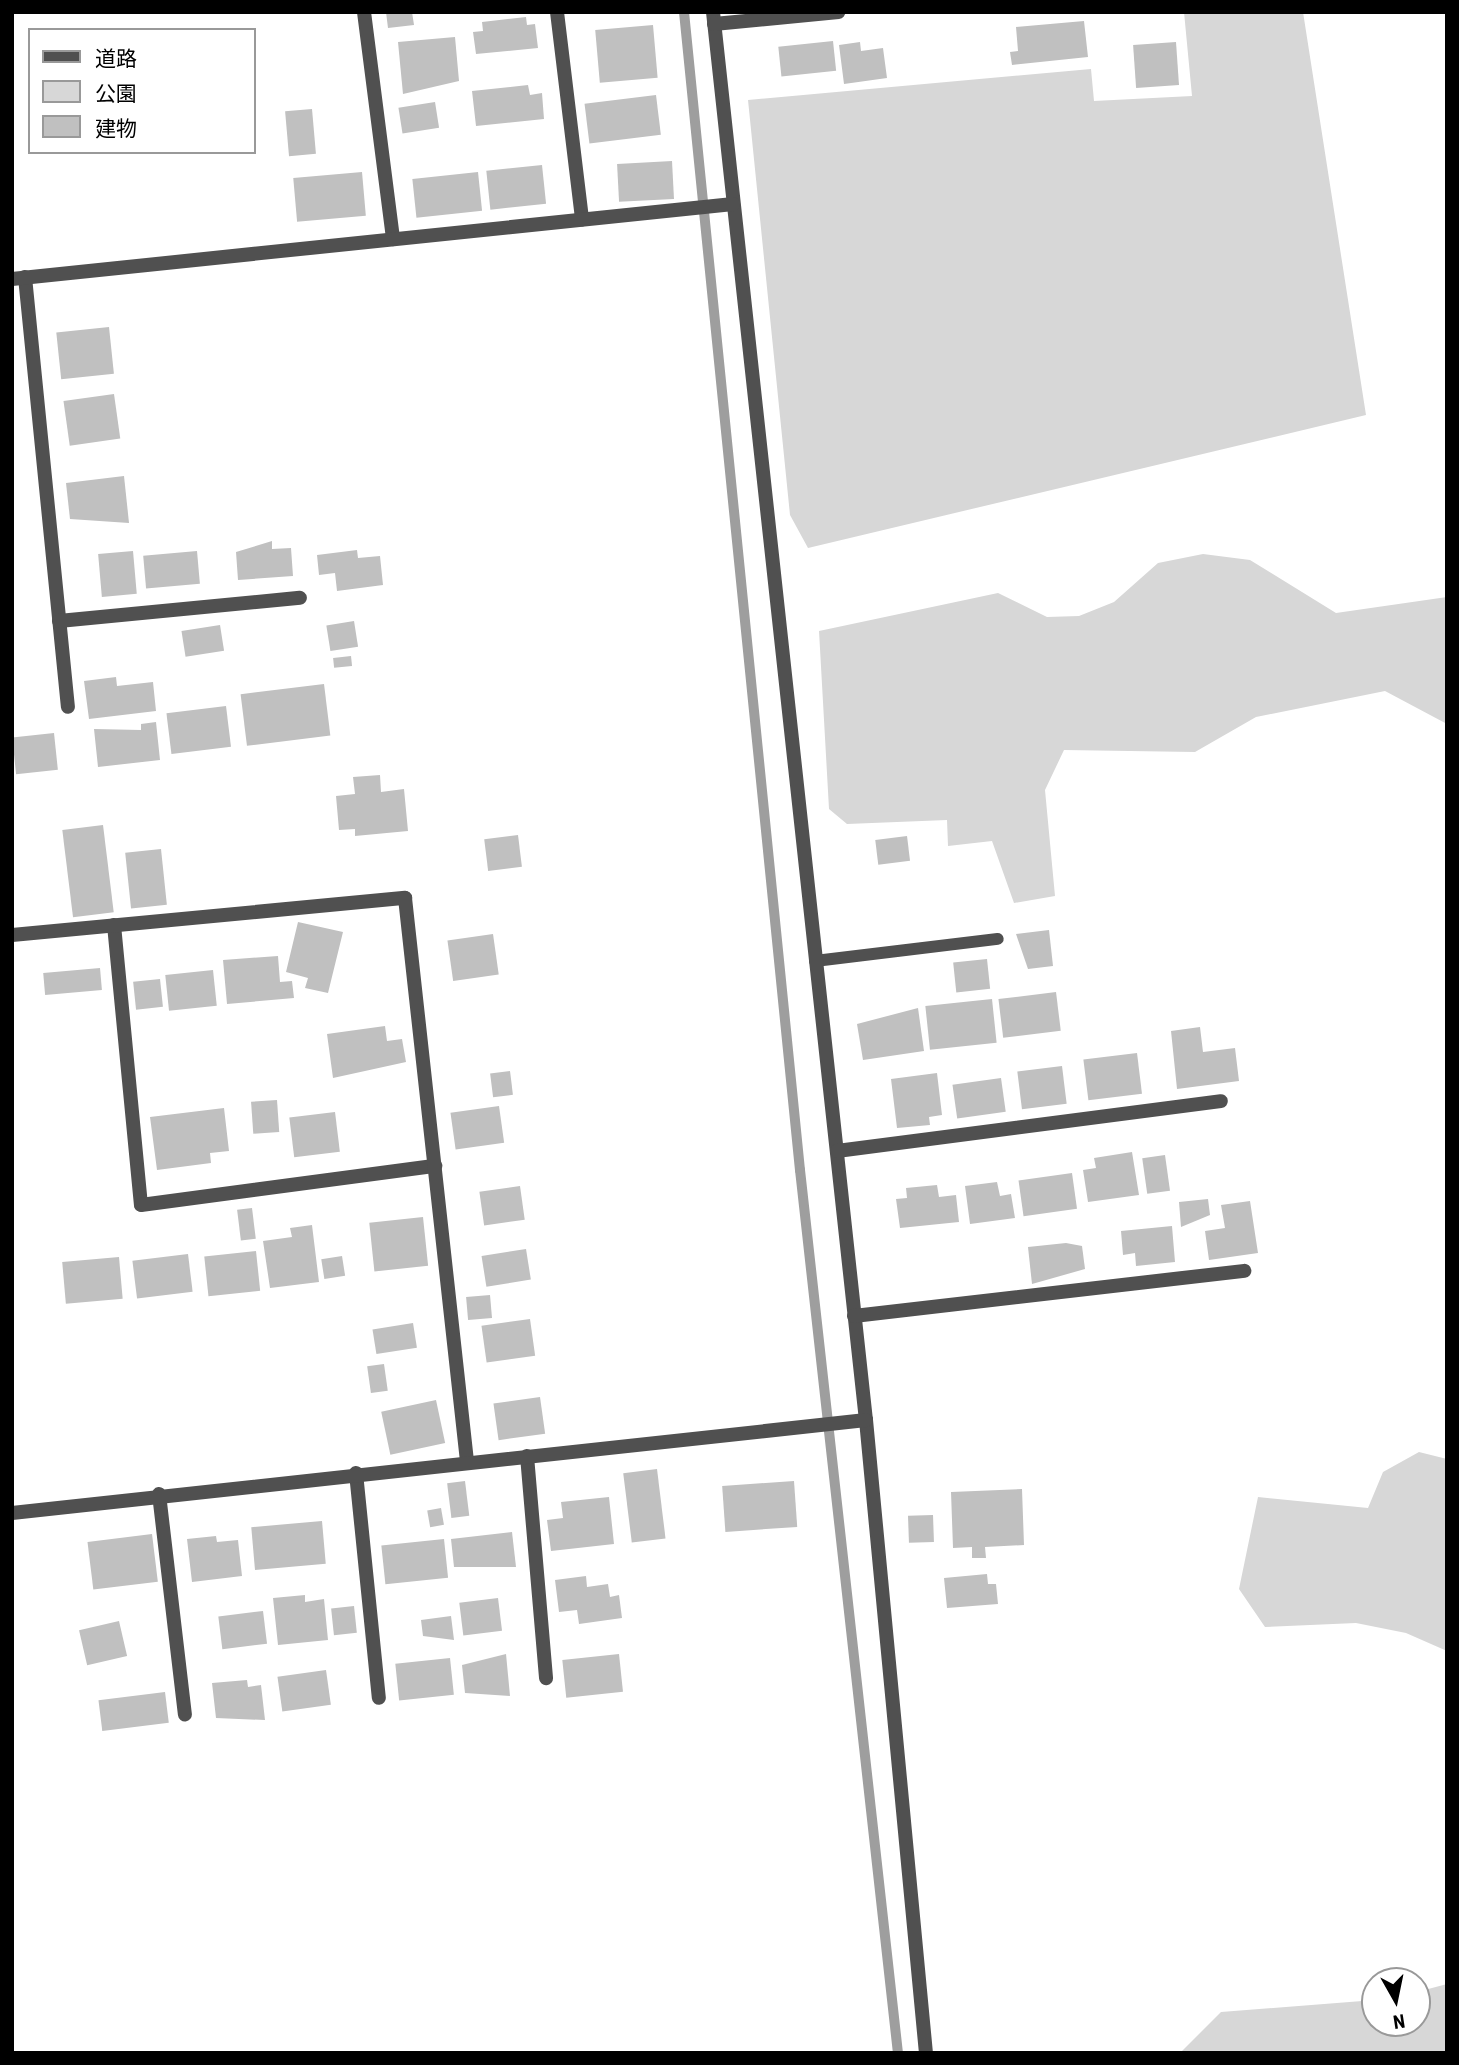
<!DOCTYPE html>
<meta charset="utf-8">
<style>
body{margin:0}
#map{position:relative;width:1459px;height:2065px;overflow:hidden;background:#fff;font-family:"Roboto Condensed","Noto Sans JP",sans-serif}
div>[style]{position:absolute}
.green>*{inset:0;background:#d7d7d7}
.stream>*{height:10px;margin:-5px;padding:0 5px;transform-origin:5px;border-radius:5px;background:#9e9e9e}
.building>*{inset:0;background:#c0c0c0;transform-origin:0 0}
.lane>*{height:12px;margin:-6px;padding:0 6px;transform-origin:6px;border-radius:6px;background:#505050}
.street>*{height:14px;margin:-7px;padding:0 7px;transform-origin:7px;border-radius:7px;background:#505050}
span{translate:-50% -50%;white-space:nowrap;text-align:center;line-height:1.15;-webkit-text-stroke:6px #fff;paint-order:stroke}
.frame{position:absolute;inset:0;border:14px solid #000;pointer-events:none}
.legend{position:absolute;left:28px;top:28px;width:228px;height:126px;box-sizing:border-box;background:#fff;border:2px solid #999;margin:0;padding:9px 12px;list-style:none;font-size:21px;color:#000}
.legend li{display:flex;align-items:center;gap:14px;height:35px}
.legend b{width:35px;border:2px solid #999}
.north{position:absolute;left:1361px;top:1967px;width:70px;height:70px;box-sizing:border-box;background:#fff;border:2px solid #999;border-radius:50%;rotate:171deg;font-size:19px;font-weight:700;line-height:28px;text-align:center;color:#000}
.north::after{content:'';display:block;margin:auto;width:24px;height:32px;background:#000;clip-path:polygon(50% 0,100% 100%,50% 72%,0 100%)}
</style>
<div id="map">
<div class="green">
<div style="clip-path:polygon(1184px 12px,1303px 12px,1366px 415px,808px 548px,790px 515px,748px 100px,1091px 69px,1094px 101px,1192px 96px)"></div>
<div style="clip-path:polygon(1203px 554px,1250px 560px,1336px 613px,1447px 597px,1447px 724px,1385px 691px,1256px 717px,1195px 752px,1064px 750px,1045px 790px,1055px 896px,1014px 903px,992px 841px,948px 846px,947px 820px,847px 824px,829px 809px,819px 631px,998px 593px,1047px 617px,1079px 616px,1114px 602px,1158px 563px)"></div>
<div style="clip-path:polygon(1419px 1452px,1447px 1459px,1447px 1651px,1406px 1633px,1356px 1623px,1265px 1627px,1239px 1589px,1258px 1497px,1368px 1508px,1383px 1472px)"></div>
<div style="clip-path:polygon(1447px 1984px,1447px 2053px,1180px 2053px,1221px 2012px,1375px 2000px,1375px 2023px,1417px 2023px,1417px 1992px)"></div>
</div>
<div class="stream">
<div style="left:684px;top:12px;width:1164px;rotate:84.28deg"></div>
<div style="left:800px;top:1170px;width:888px;rotate:83.67deg"></div>
</div>
<div class="building">
<div style="clip-path:polygon(386px 12px,412px 12px,414px 25px,388px 28px)"></div>
<div style="clip-path:polygon(526px 17px,527px 25px,535px 24px,538px 48px,476px 54px,473px 32px,483px 31px,482px 22px)"></div>
<div style="clip-path:polygon(1084px 21px,1088px 57px,1012px 65px,1010px 52px,1018px 51px,1016px 27px)"></div>
<div style="left:653px;top:25px;width:53px;height:58px;rotate:85deg"></div>
<div style="clip-path:polygon(455px 37px,459px 81px,403px 94px,398px 42px)"></div>
<div style="left:833px;top:41px;width:30px;height:55px;rotate:84deg"></div>
<div style="clip-path:polygon(860px 42px,861px 51px,883px 48px,887px 78px,844px 84px,839px 45px)"></div>
<div style="left:1176px;top:42px;width:43px;height:43px;rotate:86deg"></div>
<div style="clip-path:polygon(528px 85px,530px 95px,542px 93px,544px 119px,476px 126px,472px 91px)"></div>
<div style="left:656px;top:95px;width:40px;height:72px;rotate:83deg"></div>
<div style="left:435px;top:102px;width:26px;height:37px;rotate:81deg"></div>
<div style="left:312px;top:109px;width:45px;height:27px;rotate:85deg"></div>
<div style="left:672px;top:161px;width:38px;height:55px;rotate:87deg"></div>
<div style="left:542px;top:165px;width:39px;height:56px;rotate:84deg"></div>
<div style="left:362px;top:172px;width:44px;height:69px;rotate:85deg"></div>
<div style="left:478px;top:172px;width:39px;height:66px;rotate:84deg"></div>
<div style="left:109px;top:327px;width:47px;height:53px;rotate:84deg"></div>
<div style="left:114px;top:394px;width:45px;height:51px;rotate:82deg"></div>
<div style="clip-path:polygon(124px 476px,129px 523px,70px 519px,66px 483px)"></div>
<div style="clip-path:polygon(272px 541px,272px 549px,291px 548px,293px 576px,238px 580px,236px 552px)"></div>
<div style="clip-path:polygon(357px 550px,358px 558px,380px 556px,383px 585px,337px 591px,335px 573px,319px 575px,317px 555px)"></div>
<div style="left:133px;top:551px;width:43px;height:35px;rotate:85deg"></div>
<div style="left:197px;top:551px;width:33px;height:54px;rotate:85deg"></div>
<div style="left:354px;top:621px;width:26px;height:28px;rotate:81deg"></div>
<div style="left:220px;top:625px;width:26px;height:39px;rotate:81deg"></div>
<div style="left:351px;top:656px;width:10px;height:18px;rotate:84deg"></div>
<div style="clip-path:polygon(116px 677px,117px 686px,153px 682px,156px 711px,89px 719px,84px 681px)"></div>
<div style="left:324px;top:684px;width:52px;height:84px;rotate:83deg"></div>
<div style="left:226px;top:706px;width:41px;height:60px;rotate:83deg"></div>
<div style="clip-path:polygon(156px 722px,160px 760px,98px 767px,94px 729px,141px 730px,141px 724px)"></div>
<div style="left:54px;top:733px;width:37px;height:42px;rotate:84deg"></div>
<div style="clip-path:polygon(380px 775px,381px 792px,404px 789px,408px 831px,355px 836px,355px 829px,339px 830px,336px 796px,355px 794px,353px 777px)"></div>
<div style="left:103px;top:825px;width:88px;height:41px;rotate:83deg"></div>
<div style="left:518px;top:835px;width:32px;height:34px;rotate:83deg"></div>
<div style="left:907px;top:836px;width:25px;height:32px;rotate:83deg"></div>
<div style="left:161px;top:849px;width:56px;height:36px;rotate:84deg"></div>
<div style="clip-path:polygon(298px 922px,343px 932px,328px 993px,305px 988px,308px 978px,286px 972px)"></div>
<div style="clip-path:polygon(1049px 930px,1053px 966px,1028px 969px,1016px 934px)"></div>
<div style="left:493px;top:934px;width:41px;height:46px;rotate:82deg"></div>
<div style="clip-path:polygon(278px 956px,280px 982px,292px 981px,294px 998px,227px 1004px,223px 960px)"></div>
<div style="left:987px;top:959px;width:30px;height:34px;rotate:84deg"></div>
<div style="left:100px;top:968px;width:22px;height:57px;rotate:85deg"></div>
<div style="left:213px;top:970px;width:36px;height:48px;rotate:84deg"></div>
<div style="left:160px;top:979px;width:28px;height:27px;rotate:84deg"></div>
<div style="left:1056px;top:992px;width:39px;height:58px;rotate:83deg"></div>
<div style="left:992px;top:999px;width:44px;height:67px;rotate:84deg"></div>
<div style="clip-path:polygon(918px 1008px,924px 1051px,863px 1060px,857px 1024px)"></div>
<div style="clip-path:polygon(385px 1026px,387px 1041px,402px 1039px,406px 1062px,333px 1078px,327px 1034px)"></div>
<div style="clip-path:polygon(1200px 1027px,1203px 1052px,1235px 1048px,1239px 1081px,1177px 1089px,1171px 1031px)"></div>
<div style="left:1137px;top:1053px;width:41px;height:54px;rotate:83deg"></div>
<div style="left:1062px;top:1066px;width:38px;height:45px;rotate:83deg"></div>
<div style="left:510px;top:1071px;width:24px;height:20px;rotate:83deg"></div>
<div style="clip-path:polygon(937px 1073px,942px 1115px,929px 1117px,930px 1125px,897px 1128px,891px 1079px)"></div>
<div style="left:1001px;top:1078px;width:34px;height:49px;rotate:82deg"></div>
<div style="left:277px;top:1100px;width:32px;height:26px;rotate:86deg"></div>
<div style="left:499px;top:1106px;width:37px;height:49px;rotate:82deg"></div>
<div style="clip-path:polygon(224px 1108px,229px 1151px,210px 1153px,211px 1163px,157px 1170px,150px 1117px)"></div>
<div style="left:335px;top:1112px;width:40px;height:46px;rotate:83deg"></div>
<div style="clip-path:polygon(1132px 1152px,1139px 1195px,1088px 1202px,1083px 1170px,1096px 1168px,1094px 1158px)"></div>
<div style="left:1165px;top:1155px;width:36px;height:23px;rotate:82deg"></div>
<div style="left:1072px;top:1173px;width:36px;height:54px;rotate:82deg"></div>
<div style="clip-path:polygon(997px 1182px,1000px 1196px,1011px 1194px,1015px 1218px,970px 1224px,965px 1186px)"></div>
<div style="clip-path:polygon(937px 1185px,939px 1197px,956px 1195px,959px 1222px,900px 1228px,896px 1199px,907px 1198px,906px 1188px)"></div>
<div style="left:520px;top:1186px;width:34px;height:41px;rotate:82deg"></div>
<div style="clip-path:polygon(1208px 1199px,1210px 1215px,1181px 1227px,1179px 1202px)"></div>
<div style="clip-path:polygon(1250px 1201px,1258px 1253px,1209px 1260px,1205px 1231px,1225px 1228px,1221px 1205px)"></div>
<div style="left:252px;top:1208px;width:31px;height:15px;rotate:83deg"></div>
<div style="left:423px;top:1217px;width:49px;height:54px;rotate:84deg"></div>
<div style="clip-path:polygon(312px 1225px,319px 1282px,270px 1288px,263px 1241px,292px 1237px,290px 1228px)"></div>
<div style="clip-path:polygon(1172px 1226px,1175px 1262px,1136px 1266px,1135px 1253px,1123px 1255px,1121px 1231px)"></div>
<div style="clip-path:polygon(1066px 1243px,1082px 1246px,1085px 1269px,1032px 1284px,1028px 1247px)"></div>
<div style="left:526px;top:1249px;width:31px;height:45px;rotate:81deg"></div>
<div style="left:256px;top:1251px;width:40px;height:52px;rotate:84deg"></div>
<div style="left:188px;top:1254px;width:38px;height:56px;rotate:83deg"></div>
<div style="left:342px;top:1256px;width:20px;height:21px;rotate:81deg"></div>
<div style="left:119px;top:1257px;width:42px;height:57px;rotate:85deg"></div>
<div style="left:490px;top:1295px;width:23px;height:24px;rotate:85deg"></div>
<div style="left:530px;top:1319px;width:37px;height:49px;rotate:82deg"></div>
<div style="left:413px;top:1323px;width:25px;height:41px;rotate:81deg"></div>
<div style="left:384px;top:1364px;width:27px;height:17px;rotate:82deg"></div>
<div style="left:540px;top:1397px;width:37px;height:47px;rotate:82deg"></div>
<div style="left:436px;top:1400px;width:44px;height:56px;rotate:78deg"></div>
<div style="left:657px;top:1469px;width:70px;height:34px;rotate:83deg"></div>
<div style="left:465px;top:1481px;width:35px;height:18px;rotate:83deg"></div>
<div style="left:794px;top:1481px;width:46px;height:72px;rotate:86deg"></div>
<div style="clip-path:polygon(1022px 1489px,1024px 1545px,985px 1547px,986px 1558px,972px 1558px,972px 1547px,953px 1548px,951px 1492px)"></div>
<div style="clip-path:polygon(609px 1497px,614px 1544px,551px 1551px,547px 1520px,563px 1518px,561px 1502px)"></div>
<div style="left:441px;top:1508px;width:17px;height:14px;rotate:80deg"></div>
<div style="left:933px;top:1515px;width:27px;height:25px;rotate:88deg"></div>
<div style="left:322px;top:1521px;width:43px;height:71px;rotate:85deg"></div>
<div style="clip-path:polygon(512px 1532px,516px 1567px,454px 1567px,451px 1539px)"></div>
<div style="left:152px;top:1534px;width:48px;height:65px;rotate:83deg"></div>
<div style="clip-path:polygon(216px 1536px,217px 1542px,238px 1540px,242px 1576px,192px 1582px,187px 1539px)"></div>
<div style="left:444px;top:1539px;width:39px;height:63px;rotate:84deg"></div>
<div style="clip-path:polygon(987px 1574px,988px 1584px,996px 1584px,998px 1604px,947px 1608px,944px 1578px)"></div>
<div style="clip-path:polygon(586px 1576px,587px 1587px,608px 1584px,610px 1597px,619px 1595px,622px 1618px,579px 1624px,577px 1610px,559px 1612px,555px 1580px)"></div>
<div style="clip-path:polygon(305px 1595px,305px 1602px,324px 1599px,328px 1640px,278px 1645px,273px 1598px)"></div>
<div style="left:498px;top:1598px;width:33px;height:39px;rotate:83deg"></div>
<div style="left:354px;top:1606px;width:27px;height:23px;rotate:84deg"></div>
<div style="left:263px;top:1611px;width:33px;height:45px;rotate:83deg"></div>
<div style="clip-path:polygon(451px 1616px,454px 1640px,423px 1636px,421px 1620px)"></div>
<div style="left:119px;top:1621px;width:36px;height:41px;rotate:77deg"></div>
<div style="clip-path:polygon(506px 1654px,510px 1696px,465px 1693px,462px 1665px)"></div>
<div style="left:619px;top:1654px;width:38px;height:57px;rotate:84deg"></div>
<div style="left:450px;top:1658px;width:37px;height:55px;rotate:84deg"></div>
<div style="left:326px;top:1670px;width:35px;height:49px;rotate:82deg"></div>
<div style="clip-path:polygon(247px 1680px,248px 1687px,261px 1685px,265px 1720px,216px 1718px,212px 1683px)"></div>
<div style="left:165px;top:1692px;width:31px;height:67px;rotate:83deg"></div>
</div>
<div class="lane">
<div style="left:815px;top:961px;width:184px;rotate:-6.9deg"></div>
</div>
<div class="street">
<div style="left:364px;top:12px;width:229px;rotate:82.7deg"></div>
<div style="left:557px;top:12px;width:209px;rotate:83.1deg"></div>
<div style="left:713px;top:12px;width:1416px;rotate:83.8deg"></div>
<div style="left:866px;top:1420px;width:636px;rotate:84.59deg"></div>
<div style="left:714px;top:24px;width:125px;rotate:-5.5deg"></div>
<div style="left:25px;top:277px;width:432px;rotate:84.3deg"></div>
<div style="left:12px;top:279px;width:725px;rotate:-5.94deg"></div>
<div style="left:59px;top:621px;width:242px;rotate:-5.5deg"></div>
<div style="left:114px;top:925px;width:281px;rotate:84.5deg"></div>
<div style="left:141px;top:1205px;width:297px;rotate:-7.6deg"></div>
<div style="left:12px;top:935px;width:395px;rotate:-5.4deg"></div>
<div style="left:405px;top:898px;width:566px;rotate:83.72deg"></div>
<div style="left:837px;top:1151px;width:387px;rotate:-7.4deg"></div>
<div style="left:854px;top:1316px;width:393px;rotate:-6.6deg"></div>
<div style="left:527px;top:1456px;width:223px;rotate:85.1deg"></div>
<div style="left:356px;top:1473px;width:226px;rotate:84.2deg"></div>
<div style="left:159px;top:1494px;width:222px;rotate:83.3deg"></div>
<div style="left:12px;top:1513px;width:859px;rotate:-6.21deg"></div>
</div>
<div class="frame"></div>
<ul class="legend">
<li><b style="height:9px;background:#505050"></b>道路</li>
<li><b style="height:19px;background:#d7d7d7"></b>公園</li>
<li><b style="height:19px;background:#c0c0c0"></b>建物</li>
</ul>
<div class="north">N</div>
</div>
